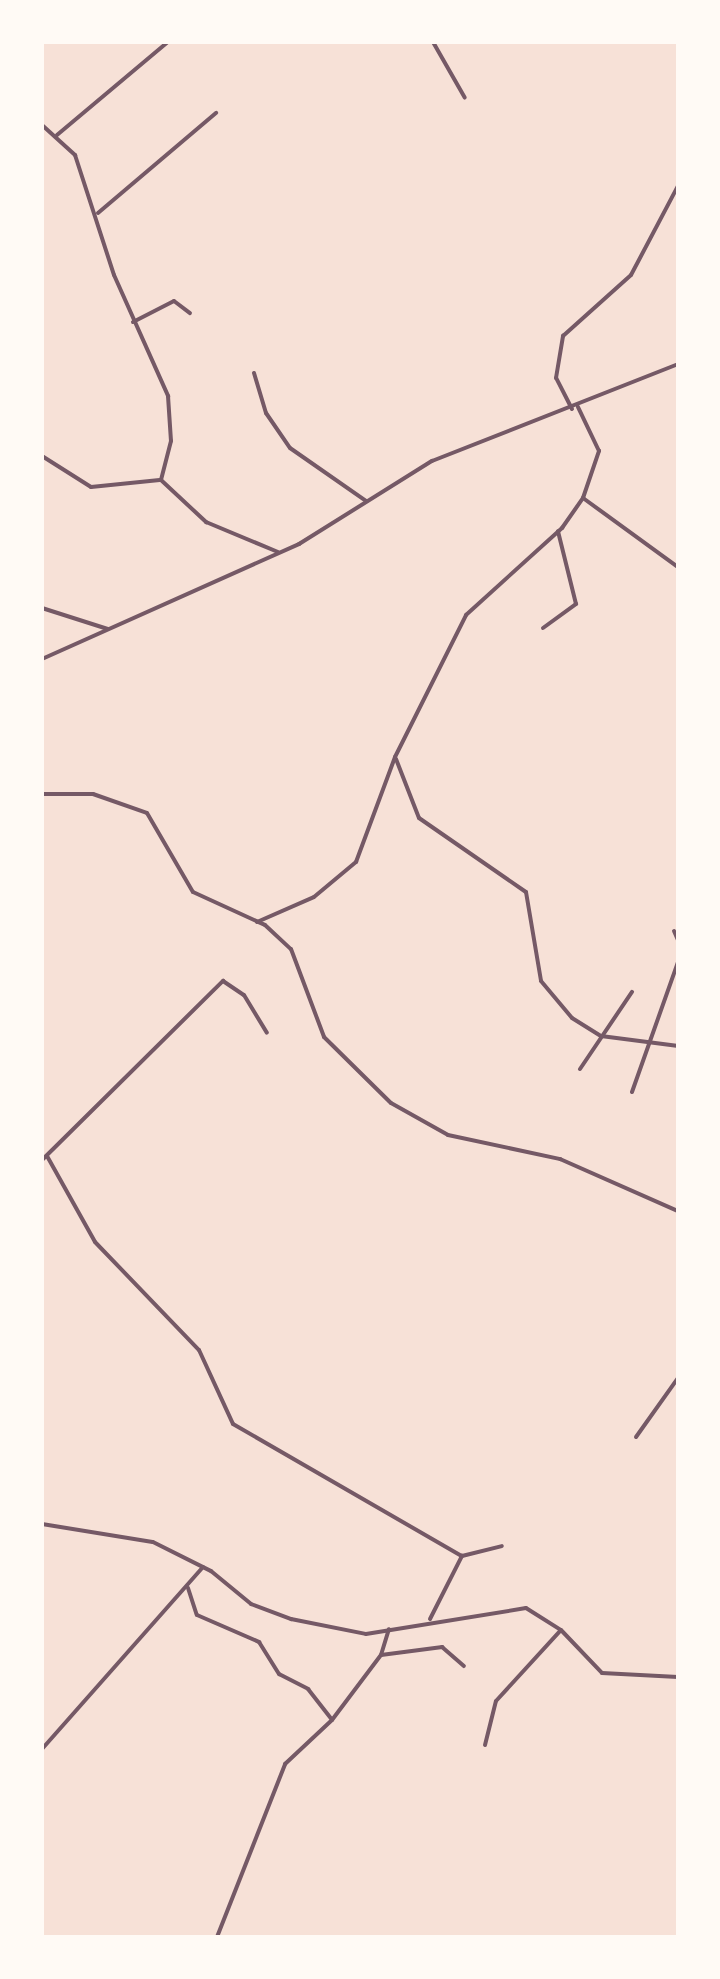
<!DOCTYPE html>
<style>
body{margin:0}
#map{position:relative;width:720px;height:1979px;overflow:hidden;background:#f7e1d7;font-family:"Space Grotesk",sans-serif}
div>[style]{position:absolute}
.minor>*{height:4px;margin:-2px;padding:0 2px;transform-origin:2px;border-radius:2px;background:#755966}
span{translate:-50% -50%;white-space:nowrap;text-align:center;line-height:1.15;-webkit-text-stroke:6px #fffaf5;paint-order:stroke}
.frame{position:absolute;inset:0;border:44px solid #fffaf5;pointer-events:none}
</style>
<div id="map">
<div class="minor">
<div style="left:433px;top:42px;width:64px;rotate:60.3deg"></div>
<div style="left:42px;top:125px;width:45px;rotate:42.3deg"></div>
<div style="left:75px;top:155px;width:126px;rotate:72deg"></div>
<div style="left:114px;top:275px;width:133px;rotate:65.9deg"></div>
<div style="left:168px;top:396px;width:45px;rotate:86.2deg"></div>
<div style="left:171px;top:441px;width:40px;rotate:104.4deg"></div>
<div style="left:161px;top:480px;width:62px;rotate:43deg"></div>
<div style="left:206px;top:522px;width:78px;rotate:22.6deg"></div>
<div style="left:57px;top:135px;width:145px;rotate:-40deg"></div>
<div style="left:98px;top:213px;width:155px;rotate:-40.3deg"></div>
<div style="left:133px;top:322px;width:46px;rotate:-27.1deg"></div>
<div style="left:174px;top:301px;width:20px;rotate:37deg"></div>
<div style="left:254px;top:373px;width:42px;rotate:73.3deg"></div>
<div style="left:266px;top:413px;width:42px;rotate:55.6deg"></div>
<div style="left:290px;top:448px;width:93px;rotate:34.9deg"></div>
<div style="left:572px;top:409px;width:35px;rotate:-117deg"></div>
<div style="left:556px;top:378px;width:43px;rotate:-80.5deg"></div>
<div style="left:563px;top:336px;width:91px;rotate:-41.9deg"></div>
<div style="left:631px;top:275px;width:101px;rotate:-62.2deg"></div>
<div style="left:42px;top:456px;width:58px;rotate:32.3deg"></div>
<div style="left:91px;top:487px;width:69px;rotate:-5.8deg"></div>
<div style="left:583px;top:498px;width:117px;rotate:36deg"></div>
<div style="left:42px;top:608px;width:69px;rotate:17.7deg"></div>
<div style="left:543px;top:628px;width:41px;rotate:-36deg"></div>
<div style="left:576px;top:604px;width:75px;rotate:-103.9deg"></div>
<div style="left:42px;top:659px;width:282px;rotate:-24.1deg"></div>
<div style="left:299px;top:544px;width:157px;rotate:-32deg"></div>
<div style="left:432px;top:461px;width:264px;rotate:-21.5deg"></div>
<div style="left:396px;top:759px;width:63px;rotate:68.7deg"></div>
<div style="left:419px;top:818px;width:130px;rotate:34.7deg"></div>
<div style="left:526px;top:892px;width:90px;rotate:80.4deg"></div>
<div style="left:541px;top:981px;width:48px;rotate:50deg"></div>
<div style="left:572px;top:1018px;width:34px;rotate:32deg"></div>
<div style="left:601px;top:1036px;width:78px;rotate:7.4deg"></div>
<div style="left:42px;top:794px;width:51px"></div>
<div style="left:93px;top:794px;width:57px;rotate:19.4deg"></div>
<div style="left:147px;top:813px;width:91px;rotate:59.8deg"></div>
<div style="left:193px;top:892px;width:79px;rotate:24.6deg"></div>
<div style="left:265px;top:925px;width:35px;rotate:43deg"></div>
<div style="left:291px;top:949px;width:94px;rotate:69.4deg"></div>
<div style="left:324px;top:1037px;width:94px;rotate:44.6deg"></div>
<div style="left:391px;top:1103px;width:65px;rotate:29.3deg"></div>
<div style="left:448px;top:1135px;width:115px;rotate:12.1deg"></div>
<div style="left:560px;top:1159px;width:129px;rotate:23.8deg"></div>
<div style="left:257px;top:922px;width:62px;rotate:-23.7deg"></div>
<div style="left:314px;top:897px;width:55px;rotate:-39.8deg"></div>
<div style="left:356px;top:862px;width:112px;rotate:-69.6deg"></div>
<div style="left:395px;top:757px;width:159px;rotate:-63.4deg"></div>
<div style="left:466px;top:615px;width:130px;rotate:-42.2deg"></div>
<div style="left:562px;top:528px;width:37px;rotate:-55deg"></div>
<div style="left:583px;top:498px;width:50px;rotate:-71.2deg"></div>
<div style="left:599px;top:451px;width:49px;rotate:-115.5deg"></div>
<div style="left:674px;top:931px;width:10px;rotate:66deg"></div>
<div style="left:580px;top:1069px;width:93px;rotate:-56deg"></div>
<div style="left:632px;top:1092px;width:138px;rotate:-70.5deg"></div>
<div style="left:47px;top:1156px;width:98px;rotate:60.8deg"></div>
<div style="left:95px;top:1242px;width:150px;rotate:46.1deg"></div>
<div style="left:199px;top:1350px;width:81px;rotate:65.3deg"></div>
<div style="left:233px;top:1424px;width:264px;rotate:30deg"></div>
<div style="left:42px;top:1160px;width:255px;rotate:-44.7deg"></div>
<div style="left:223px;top:981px;width:25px;rotate:34deg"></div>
<div style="left:244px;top:995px;width:44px;rotate:58.8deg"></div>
<div style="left:636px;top:1437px;width:72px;rotate:-54.6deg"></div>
<div style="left:42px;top:1524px;width:112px;rotate:9.2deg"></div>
<div style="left:153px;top:1542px;width:65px;rotate:26.6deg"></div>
<div style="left:211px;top:1571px;width:52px;rotate:39.5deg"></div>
<div style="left:251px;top:1604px;width:43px;rotate:20.6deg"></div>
<div style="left:291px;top:1619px;width:76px;rotate:11.3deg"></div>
<div style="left:366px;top:1634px;width:162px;rotate:-9.2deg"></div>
<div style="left:526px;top:1608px;width:41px;rotate:32.2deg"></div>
<div style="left:561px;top:1630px;width:59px;rotate:46.4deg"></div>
<div style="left:602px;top:1673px;width:76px;rotate:3deg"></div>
<div style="left:188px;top:1588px;width:28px;rotate:72deg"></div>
<div style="left:197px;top:1615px;width:68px;rotate:23.5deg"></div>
<div style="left:259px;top:1642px;width:38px;rotate:58deg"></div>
<div style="left:279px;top:1674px;width:33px;rotate:27deg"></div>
<div style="left:308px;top:1689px;width:39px;rotate:52deg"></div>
<div style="left:430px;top:1619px;width:71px;rotate:-63.1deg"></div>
<div style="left:462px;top:1556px;width:41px;rotate:-14deg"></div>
<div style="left:381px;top:1655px;width:62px;rotate:-7.5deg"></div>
<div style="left:442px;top:1647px;width:29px;rotate:41deg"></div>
<div style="left:485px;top:1745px;width:45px;rotate:-76deg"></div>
<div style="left:496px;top:1701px;width:96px;rotate:-47.5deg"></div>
<div style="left:42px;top:1749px;width:243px;rotate:-48.5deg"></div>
<div style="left:217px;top:1937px;width:186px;rotate:-68.5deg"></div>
<div style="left:285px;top:1764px;width:64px;rotate:-43.1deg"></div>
<div style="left:332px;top:1720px;width:81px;rotate:-53deg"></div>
<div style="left:381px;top:1655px;width:27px;rotate:-73deg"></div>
</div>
<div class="frame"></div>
</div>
